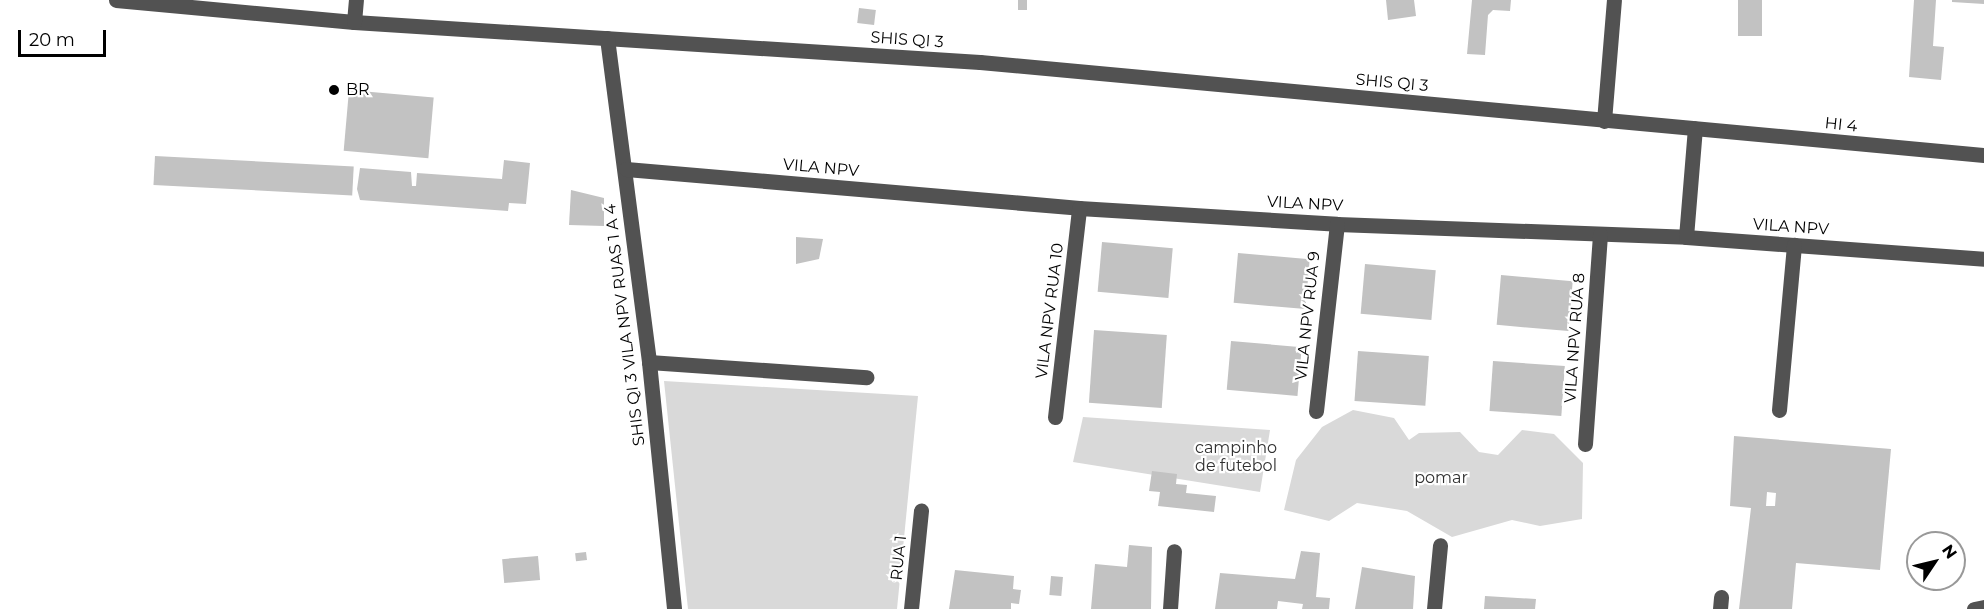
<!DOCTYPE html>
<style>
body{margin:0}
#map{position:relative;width:1984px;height:609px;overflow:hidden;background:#fff;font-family:Montserrat,sans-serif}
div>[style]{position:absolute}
.green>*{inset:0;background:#d9d9d9}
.building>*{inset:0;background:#c2c2c2;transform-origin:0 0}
.minor>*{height:15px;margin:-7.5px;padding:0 7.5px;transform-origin:7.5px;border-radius:7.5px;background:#525252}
.dots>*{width:16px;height:16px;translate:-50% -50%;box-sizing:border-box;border:3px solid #fff;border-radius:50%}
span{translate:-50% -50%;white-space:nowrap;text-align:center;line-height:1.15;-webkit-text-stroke:4.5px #fff;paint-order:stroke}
.street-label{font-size:16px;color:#000}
.poi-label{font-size:16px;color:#000}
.left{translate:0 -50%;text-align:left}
.park-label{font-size:16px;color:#303030}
.north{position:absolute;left:1906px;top:531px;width:60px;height:60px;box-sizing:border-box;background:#fff;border:2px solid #999;border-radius:50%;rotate:55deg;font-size:16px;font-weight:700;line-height:24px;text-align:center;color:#000}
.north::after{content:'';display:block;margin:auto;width:21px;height:27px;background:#000;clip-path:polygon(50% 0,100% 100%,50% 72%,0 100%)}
.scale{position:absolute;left:18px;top:30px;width:88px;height:27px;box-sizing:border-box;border:3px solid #000;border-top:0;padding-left:8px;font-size:18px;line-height:21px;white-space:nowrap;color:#000;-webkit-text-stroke:4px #fff;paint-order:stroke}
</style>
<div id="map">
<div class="green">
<div style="clip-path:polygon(664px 381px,918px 396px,897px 609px,688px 609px)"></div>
<div style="clip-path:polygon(1353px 410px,1394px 418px,1409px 440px,1419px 433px,1460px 432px,1479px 452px,1498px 455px,1522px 430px,1554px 434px,1583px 463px,1582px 519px,1540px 526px,1512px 520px,1452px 537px,1407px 511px,1357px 503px,1329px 521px,1284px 510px,1296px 460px,1322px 427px)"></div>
<div style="clip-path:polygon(1083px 417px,1270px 430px,1260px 492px,1073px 462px)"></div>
</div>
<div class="building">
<div style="left:1018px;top:0;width:9px;height:10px"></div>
<div style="clip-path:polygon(1386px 0,1414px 0,1416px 16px,1388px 20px)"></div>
<div style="clip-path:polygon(1472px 0,1511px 0,1510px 11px,1493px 10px,1488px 15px,1485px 55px,1467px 54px)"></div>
<div style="left:1738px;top:0;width:24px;height:36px"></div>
<div style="clip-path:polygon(1914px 0,1936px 0,1933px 46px,1944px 47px,1941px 80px,1909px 77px)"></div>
<div style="clip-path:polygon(1952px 0,1984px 0,1984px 4px,1952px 2px)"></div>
<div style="left:859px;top:8px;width:17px;height:15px;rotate:7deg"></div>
<div style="left:349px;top:90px;width:85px;height:61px;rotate:5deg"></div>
<div style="left:155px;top:156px;width:199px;height:29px;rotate:3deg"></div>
<div style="clip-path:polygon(504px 160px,530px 163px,526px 204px,509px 203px,508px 211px,360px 200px,357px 189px,360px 168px,411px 172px,412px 186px,416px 186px,417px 173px,502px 179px)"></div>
<div style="clip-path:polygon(571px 190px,604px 198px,604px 226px,569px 225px)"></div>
<div style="clip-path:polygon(796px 237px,823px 239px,819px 259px,796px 264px)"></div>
<div style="left:1102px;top:242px;width:71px;height:50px;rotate:5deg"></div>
<div style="left:1238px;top:253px;width:72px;height:50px;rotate:5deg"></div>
<div style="left:1365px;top:264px;width:71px;height:50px;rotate:5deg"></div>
<div style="left:1501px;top:275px;width:72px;height:50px;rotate:5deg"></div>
<div style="left:1094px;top:330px;width:73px;height:73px;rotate:4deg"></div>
<div style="left:1231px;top:341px;width:71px;height:49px;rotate:5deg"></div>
<div style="left:1358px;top:351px;width:71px;height:50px;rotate:4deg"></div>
<div style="left:1493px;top:361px;width:72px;height:50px;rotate:4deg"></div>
<div style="clip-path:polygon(evenodd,1734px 436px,1891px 449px,1880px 570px,1796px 563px,1792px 609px,1739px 609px,1751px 508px,1730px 506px,1734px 436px,1767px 492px,1776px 493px,1775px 506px,1766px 506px,1767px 492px)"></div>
<div style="clip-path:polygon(1152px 471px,1177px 474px,1176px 484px,1187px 485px,1186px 493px,1216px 496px,1214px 512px,1158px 506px,1160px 492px,1149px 491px)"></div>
<div style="clip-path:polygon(1129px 545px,1152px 547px,1151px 609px,1091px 609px,1095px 564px,1127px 567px)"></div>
<div style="clip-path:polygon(1301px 551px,1320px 553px,1316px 597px,1330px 598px,1329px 609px,1302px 609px,1303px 604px,1278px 601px,1277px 609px,1215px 609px,1220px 573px,1295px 579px)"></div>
<div style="left:586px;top:552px;width:8px;height:11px;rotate:83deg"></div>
<div style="left:538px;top:556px;width:24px;height:36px;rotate:85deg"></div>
<div style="clip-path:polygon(1362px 567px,1415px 576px,1413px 609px,1355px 609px)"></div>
<div style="clip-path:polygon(955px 570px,1014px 576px,1013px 589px,1021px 590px,1019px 604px,1011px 603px,1011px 609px,949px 609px)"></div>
<div style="left:1051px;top:576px;width:12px;height:19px;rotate:5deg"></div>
<div style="clip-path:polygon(1485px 596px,1536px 599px,1535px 609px,1484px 609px)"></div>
</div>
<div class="minor">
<div style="left:116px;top:0;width:239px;rotate:5.3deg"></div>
<div style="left:354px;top:22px;width:627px;rotate:3.66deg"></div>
<div style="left:980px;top:62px;width:1008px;rotate:5.29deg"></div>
<div style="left:354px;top:22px;width:22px;rotate:-85deg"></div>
<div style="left:607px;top:38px;width:327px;rotate:82.6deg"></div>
<div style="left:649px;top:362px;width:248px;rotate:84.2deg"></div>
<div style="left:1604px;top:121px;width:121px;rotate:-85.3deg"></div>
<div style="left:626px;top:169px;width:455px;rotate:4.9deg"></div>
<div style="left:1079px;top:208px;width:258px;rotate:3.5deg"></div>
<div style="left:1337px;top:224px;width:349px;rotate:2.1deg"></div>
<div style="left:1686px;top:237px;width:299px;rotate:4.2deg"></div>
<div style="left:1686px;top:237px;width:109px;rotate:-85.3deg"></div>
<div style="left:649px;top:362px;width:218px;rotate:4deg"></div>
<div style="left:1779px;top:410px;width:166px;rotate:-84.8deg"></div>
<div style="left:1316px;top:411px;width:188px;rotate:-83.6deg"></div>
<div style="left:1055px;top:417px;width:210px;rotate:-83.4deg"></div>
<div style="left:1585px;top:444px;width:210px;rotate:-85.9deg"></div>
<div style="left:911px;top:609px;width:99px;rotate:-84.2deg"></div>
<div style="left:1170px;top:609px;width:58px;rotate:-86.1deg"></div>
<div style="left:1434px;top:609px;width:64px;rotate:-84.6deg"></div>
<div style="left:1720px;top:609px;width:12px;rotate:-85deg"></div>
<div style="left:1974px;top:609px;width:10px;rotate:-11deg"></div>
</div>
<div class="dots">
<div style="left:334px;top:90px;background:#000"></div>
</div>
<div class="street-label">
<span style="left:907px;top:40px;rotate:4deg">SHIS QI 3</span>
<span style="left:1392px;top:83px;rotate:5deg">SHIS QI 3</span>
<span style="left:1841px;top:125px;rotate:6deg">HI 4</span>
<span style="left:821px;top:168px;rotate:5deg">VILA NPV</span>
<span style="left:1305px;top:204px;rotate:3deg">VILA NPV</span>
<span style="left:1791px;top:227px;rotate:4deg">VILA NPV</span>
<span style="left:1050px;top:311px;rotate:-83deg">VILA NPV RUA 10</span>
<span style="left:1308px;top:316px;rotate:-84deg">VILA NPV RUA 9</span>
<span style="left:625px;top:325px;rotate:-97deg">SHIS QI 3 VILA NPV RUAS 1 A 4</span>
<span style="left:1575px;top:338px;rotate:-86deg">VILA NPV RUA 8</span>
<span style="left:899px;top:558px;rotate:-84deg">RUA 1</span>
</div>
<div class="poi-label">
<span class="left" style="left:346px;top:90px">BR</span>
</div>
<div class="park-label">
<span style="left:1236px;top:457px">campinho<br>de futebol</span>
<span style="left:1441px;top:478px">pomar</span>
</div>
<div class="north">N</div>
<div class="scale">20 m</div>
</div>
